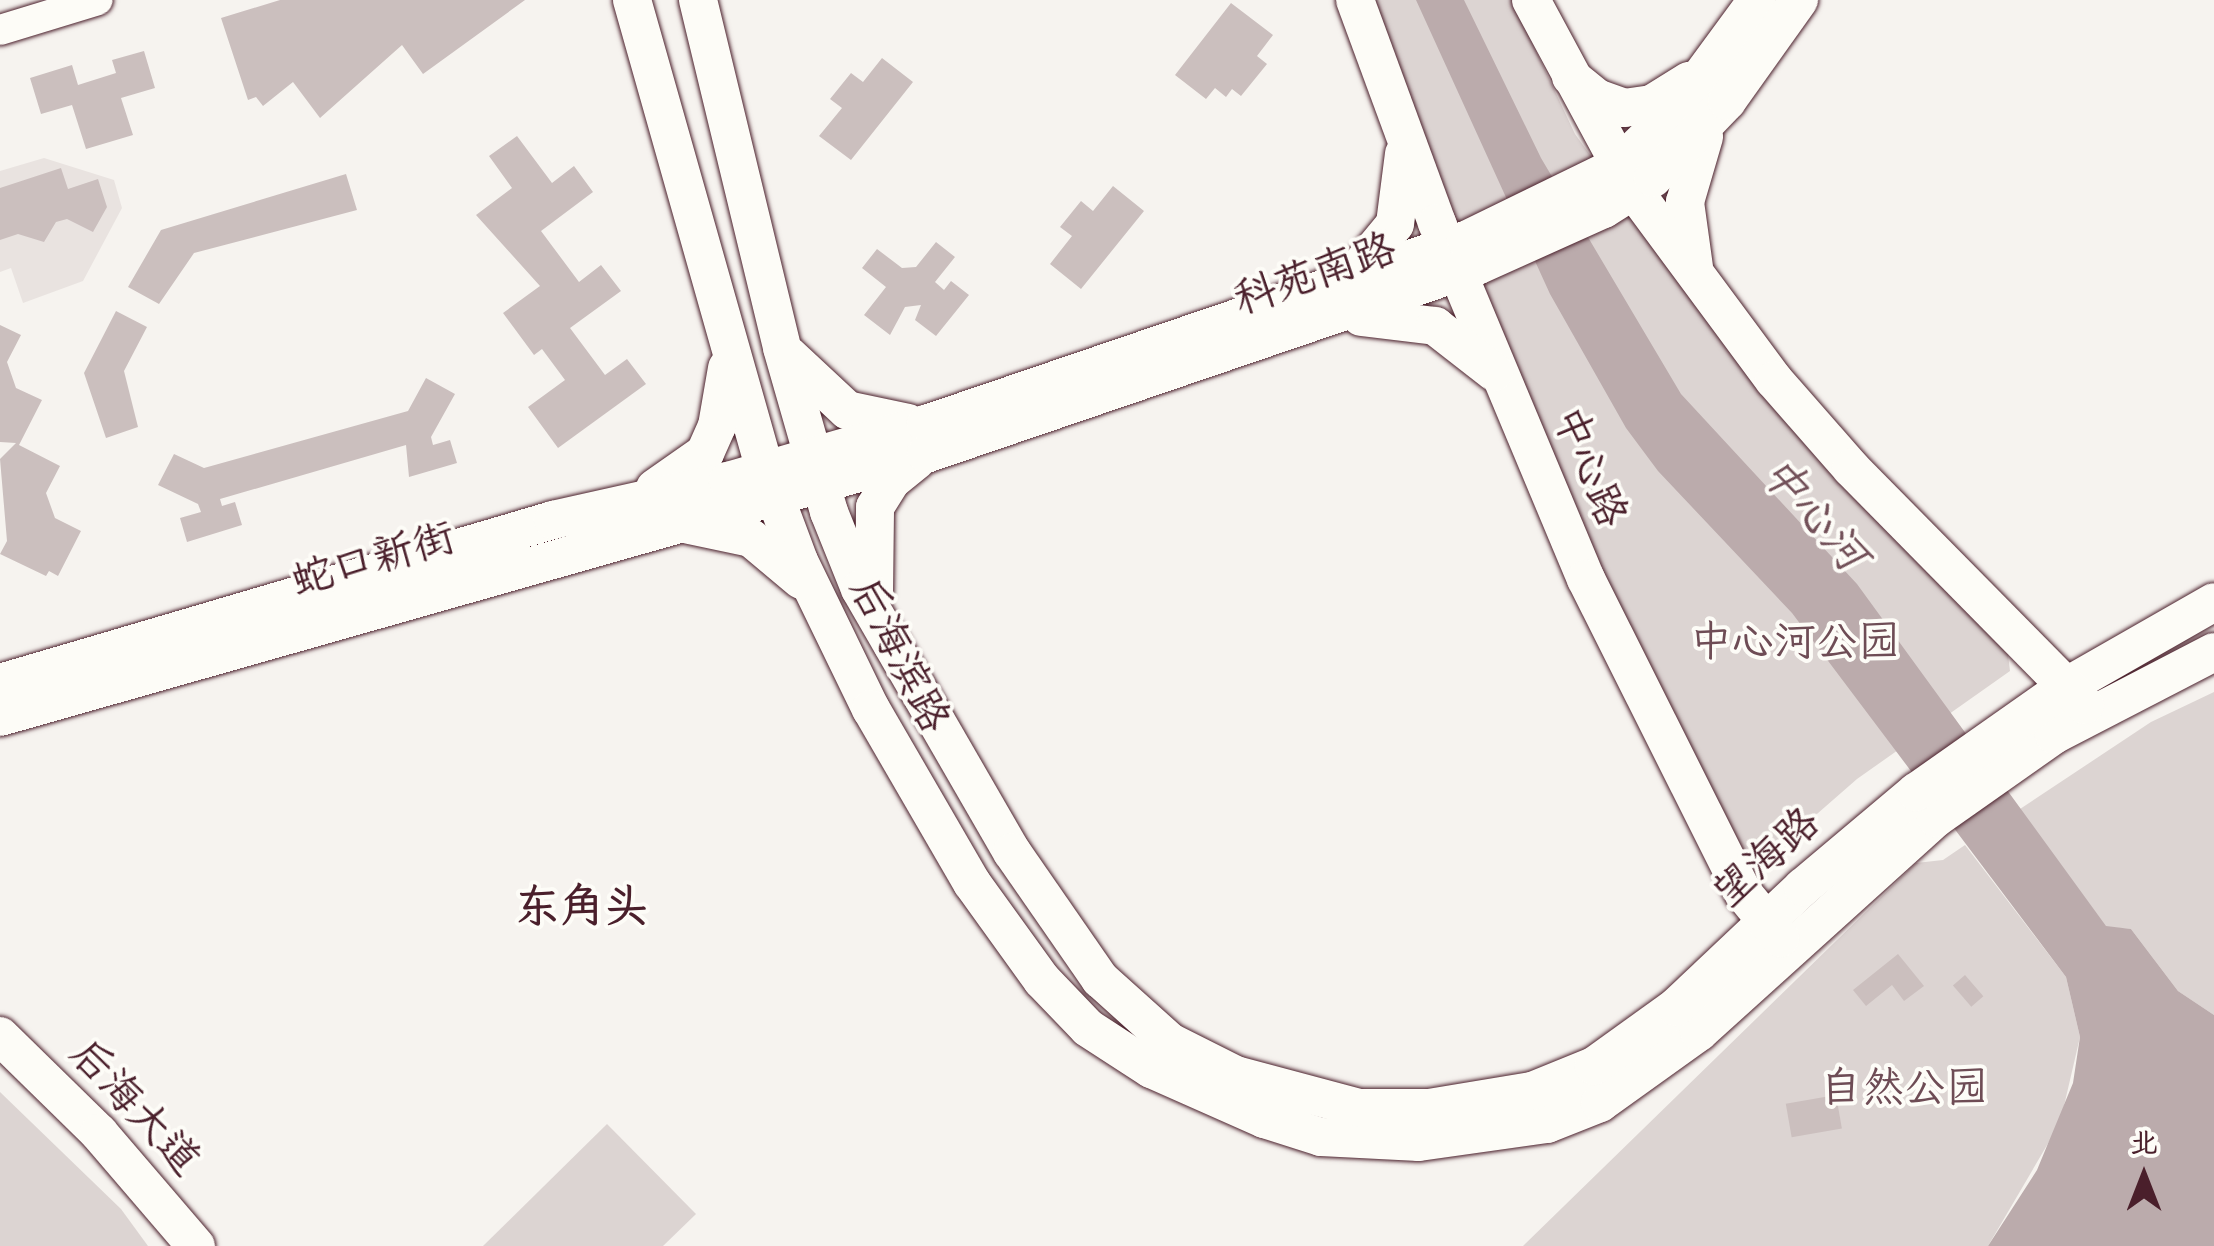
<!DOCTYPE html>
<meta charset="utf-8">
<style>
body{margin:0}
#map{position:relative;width:2214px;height:1246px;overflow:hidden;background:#f6f3ef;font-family:"Indie Flower","LXGW WenKai TC",sans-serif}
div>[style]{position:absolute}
.built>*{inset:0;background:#e9e3e0}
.green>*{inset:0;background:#dcd4d2}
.water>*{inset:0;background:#bbabac}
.building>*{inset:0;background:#cbbfbe;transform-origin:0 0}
.roads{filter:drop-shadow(0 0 2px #4a1f2b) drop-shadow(0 0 2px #4a1f2b)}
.minor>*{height:30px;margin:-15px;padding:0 15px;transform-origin:15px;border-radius:15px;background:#fdfcf7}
.major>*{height:38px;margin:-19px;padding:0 19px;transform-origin:19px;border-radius:19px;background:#fdfcf7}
span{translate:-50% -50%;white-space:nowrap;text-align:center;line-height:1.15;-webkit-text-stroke:8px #fdfcf7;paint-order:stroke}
.street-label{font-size:42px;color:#4a1f2b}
.park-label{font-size:42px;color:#6e4c55}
.water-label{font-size:45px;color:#725058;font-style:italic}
.neighbourhood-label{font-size:45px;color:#4a1f2b;font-weight:700}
.north{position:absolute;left:2094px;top:1126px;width:100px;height:100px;-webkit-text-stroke:8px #fdfcf7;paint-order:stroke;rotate:0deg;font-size:28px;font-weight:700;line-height:40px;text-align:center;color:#4a1f2b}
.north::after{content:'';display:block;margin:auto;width:35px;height:45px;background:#4a1f2b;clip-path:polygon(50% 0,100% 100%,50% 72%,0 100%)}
</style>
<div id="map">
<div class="built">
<div style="clip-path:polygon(44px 158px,114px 180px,122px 208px,83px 281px,23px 303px,11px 268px,0 272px,0 171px)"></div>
</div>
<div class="green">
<div style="clip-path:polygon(1369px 0,1512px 0,1575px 134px,1759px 390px,2007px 647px,2010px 671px,1857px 779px,1770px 855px,1742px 857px,1555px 478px)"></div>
<div style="clip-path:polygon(2214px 692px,2214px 1015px,2178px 991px,2131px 929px,2106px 927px,2020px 809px,2151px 722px)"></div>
<div style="clip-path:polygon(1965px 845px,2066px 977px,2080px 1037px,2060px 1123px,1988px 1246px,1523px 1246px,1916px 863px,1943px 860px)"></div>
<div style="clip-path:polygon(0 1092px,121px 1209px,148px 1246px,0 1246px)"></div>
<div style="clip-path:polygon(607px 1124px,696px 1214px,663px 1246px,483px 1246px)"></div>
</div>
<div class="water">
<div style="clip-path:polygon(1416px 0,1464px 0,1541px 158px,1681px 394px,1857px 584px,2106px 926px,2131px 929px,2178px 991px,2214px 1015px,2214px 1246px,1988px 1246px,2037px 1170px,2073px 1083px,2080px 1037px,2066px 977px,1792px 613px,1658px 471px,1626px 428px,1550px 294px)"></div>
</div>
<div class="building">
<div style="clip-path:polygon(280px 0,525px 0,423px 74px,402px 45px,320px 118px,293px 82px,263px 106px,256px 97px,248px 100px,221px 18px)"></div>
<div style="clip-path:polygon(1231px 3px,1273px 35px,1257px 56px,1267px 64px,1241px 96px,1232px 89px,1226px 97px,1215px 88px,1206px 99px,1175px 75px)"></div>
<div style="clip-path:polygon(144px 51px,155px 88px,121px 98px,133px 135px,86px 149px,72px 105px,41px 114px,30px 78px,72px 65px,78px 85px,116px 73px,112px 60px)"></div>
<div style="clip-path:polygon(882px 58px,913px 82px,851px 160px,819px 136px,842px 108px,830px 99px,851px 73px,863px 82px)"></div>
<div style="clip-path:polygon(517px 136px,552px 183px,574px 166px,593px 192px,541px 231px,579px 282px,601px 265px,621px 291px,570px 328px,605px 375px,627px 359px,646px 384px,558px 448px,528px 407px,565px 380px,542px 349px,534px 355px,503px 313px,540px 286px,476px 215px,512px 188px,489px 156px)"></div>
<div style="clip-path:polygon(61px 168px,68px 189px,98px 179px,107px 207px,93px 232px,67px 219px,56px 222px,44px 242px,18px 234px,0 240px,0 188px)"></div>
<div style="clip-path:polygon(346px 174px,357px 210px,194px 253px,159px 304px,128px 287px,161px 230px)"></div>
<div style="clip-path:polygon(1113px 186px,1144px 211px,1081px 289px,1050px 264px,1072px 236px,1060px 227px,1081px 201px,1093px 211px)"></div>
<div style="clip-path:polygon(936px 242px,955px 257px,935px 282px,944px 290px,951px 281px,969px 295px,936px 336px,915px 320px,921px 305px,905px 307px,890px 335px,864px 315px,886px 287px,862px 268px,877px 249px,902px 268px,916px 267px)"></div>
<div style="clip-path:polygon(116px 311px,147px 327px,124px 371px,138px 427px,106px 438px,84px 373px)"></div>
<div style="clip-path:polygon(0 325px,21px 335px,7px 362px,16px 388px,42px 400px,19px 445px,60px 466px,46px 493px,55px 518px,81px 531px,58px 576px,49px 571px,46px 576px,0 554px,7px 541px,0 459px,16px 443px,0 442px)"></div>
<div style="clip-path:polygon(426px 378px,455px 394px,431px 437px,433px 445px,450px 440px,457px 463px,409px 477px,406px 445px,220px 499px,222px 506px,235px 502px,242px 525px,187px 542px,180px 518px,201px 512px,198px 504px,158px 485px,174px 454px,204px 468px,408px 411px)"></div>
<div style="clip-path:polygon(1898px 954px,1924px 986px,1904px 1001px,1892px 985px,1866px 1006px,1853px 990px)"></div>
<div style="left:1965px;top:975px;width:28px;height:16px;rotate:49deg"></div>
<div style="left:1836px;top:1095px;width:34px;height:51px;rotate:80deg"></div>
</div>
<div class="roads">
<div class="minor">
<div style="left:0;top:30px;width:102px;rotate:-17deg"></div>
</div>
<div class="major">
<div style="left:632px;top:0;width:488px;rotate:74.2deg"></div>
<div style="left:765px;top:470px;width:97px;rotate:69.5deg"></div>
<div style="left:799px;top:561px;width:165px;rotate:64.1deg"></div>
<div style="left:871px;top:709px;width:201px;rotate:59.9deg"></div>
<div style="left:972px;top:883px;width:120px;rotate:54.2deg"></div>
<div style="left:1042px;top:980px;width:66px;rotate:46.2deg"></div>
<div style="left:1088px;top:1028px;width:75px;rotate:33.1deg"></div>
<div style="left:1151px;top:1069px;width:124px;rotate:23.9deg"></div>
<div style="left:1264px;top:1119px;width:60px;rotate:17.5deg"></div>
<div style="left:1321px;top:1137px;width:98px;rotate:2.9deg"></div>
<div style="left:1419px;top:1142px;width:129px;rotate:-8deg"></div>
<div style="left:1547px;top:1124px;width:57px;rotate:-21.6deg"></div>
<div style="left:1600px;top:1103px;width:122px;rotate:-35.6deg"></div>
<div style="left:1699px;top:1032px;width:319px;rotate:-42.1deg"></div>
<div style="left:1936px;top:818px;width:144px;rotate:-35.1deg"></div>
<div style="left:2054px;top:735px;width:180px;rotate:-27.4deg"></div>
<div style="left:698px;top:0;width:358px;rotate:76.4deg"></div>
<div style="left:782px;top:348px;width:171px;rotate:74deg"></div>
<div style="left:829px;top:512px;width:83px;rotate:68.1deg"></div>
<div style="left:860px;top:589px;width:304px;rotate:60deg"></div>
<div style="left:1012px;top:852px;width:155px;rotate:55.3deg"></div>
<div style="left:1100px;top:979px;width:94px;rotate:42deg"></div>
<div style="left:1170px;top:1042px;width:74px;rotate:26.6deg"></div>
<div style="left:1236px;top:1075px;width:127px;rotate:15deg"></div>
<div style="left:1359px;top:1108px;width:70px"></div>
<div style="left:1429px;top:1108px;width:104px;rotate:-9.4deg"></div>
<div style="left:1532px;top:1091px;width:67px;rotate:-22deg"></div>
<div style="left:1594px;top:1066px;width:101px;rotate:-35.7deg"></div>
<div style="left:1676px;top:1007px;width:175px;rotate:-43.4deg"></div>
<div style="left:1803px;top:887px;width:148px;rotate:-40.1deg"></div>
<div style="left:1916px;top:792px;width:184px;rotate:-35.1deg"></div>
<div style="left:2067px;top:686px;width:169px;rotate:-29.7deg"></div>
<div style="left:1355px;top:0;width:238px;rotate:69.8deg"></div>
<div style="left:1437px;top:223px;width:386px;rotate:67.3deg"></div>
<div style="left:1586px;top:579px;width:352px;rotate:63.4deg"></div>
<div style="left:1744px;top:894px;width:57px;rotate:50.7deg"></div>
<div style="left:1531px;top:0;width:217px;rotate:61.7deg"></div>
<div style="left:1634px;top:191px;width:235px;rotate:53.5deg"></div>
<div style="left:1774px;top:380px;width:117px;rotate:48.8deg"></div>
<div style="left:1851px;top:468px;width:333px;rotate:45.4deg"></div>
<div style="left:1571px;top:77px;width:33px;rotate:39deg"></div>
<div style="left:1597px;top:98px;width:29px;rotate:20deg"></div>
<div style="left:1624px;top:108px;width:28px;rotate:-8deg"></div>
<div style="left:1652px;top:104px;width:44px;rotate:-31.9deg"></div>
<div style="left:1694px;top:267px;width:66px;rotate:-97.9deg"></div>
<div style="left:1685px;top:202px;width:68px;rotate:-73.7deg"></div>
<div style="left:1352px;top:276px;width:67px;rotate:-50.4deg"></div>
<div style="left:1395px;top:224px;width:71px;rotate:-82.7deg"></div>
<div style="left:1361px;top:317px;width:75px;rotate:6.9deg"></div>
<div style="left:1435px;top:326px;width:75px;rotate:37.9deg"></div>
<div style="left:788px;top:355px;width:81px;rotate:43deg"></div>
<div style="left:847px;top:410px;width:62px;rotate:12deg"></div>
<div style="left:655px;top:488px;width:61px;rotate:-35deg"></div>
<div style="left:705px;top:453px;width:30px;rotate:-66deg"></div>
<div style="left:717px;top:426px;width:59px;rotate:-80.2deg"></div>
<div style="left:689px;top:525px;width:63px;rotate:11.8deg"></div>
<div style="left:751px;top:538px;width:65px;rotate:40deg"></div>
<div style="left:874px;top:593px;width:86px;rotate:-89.3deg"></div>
<div style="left:875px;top:507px;width:31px;rotate:-58deg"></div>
<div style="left:891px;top:481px;width:33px;rotate:-39deg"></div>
<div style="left:0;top:683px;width:577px;rotate:-16.42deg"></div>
<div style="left:553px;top:520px;width:179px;rotate:-12.6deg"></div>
<div style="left:728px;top:481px;width:206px;rotate:-16.1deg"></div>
<div style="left:926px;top:424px;width:570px;rotate:-18.82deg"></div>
<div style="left:1466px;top:240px;width:169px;rotate:-26deg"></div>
<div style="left:1618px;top:166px;width:87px;rotate:-44.5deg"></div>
<div style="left:1680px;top:105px;width:130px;rotate:-53.7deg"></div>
<div style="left:0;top:717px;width:963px;rotate:-15.86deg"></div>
<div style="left:926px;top:454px;width:582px;rotate:-18.84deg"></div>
<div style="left:1477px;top:266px;width:139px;rotate:-24.2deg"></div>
<div style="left:1604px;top:209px;width:58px;rotate:-32.3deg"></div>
<div style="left:1653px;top:178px;width:107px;rotate:-46.1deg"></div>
<div style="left:1727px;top:101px;width:124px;rotate:-54.5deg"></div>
<div style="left:0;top:1036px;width:139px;rotate:44.4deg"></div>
<div style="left:99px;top:1133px;width:149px;rotate:49.4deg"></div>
</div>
</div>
<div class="street-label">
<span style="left:1316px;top:277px;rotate:-19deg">科苑南路</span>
<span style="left:1587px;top:468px;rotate:67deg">中心路</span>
<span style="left:374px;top:562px;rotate:-16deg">蛇口新街</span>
<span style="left:897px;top:656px;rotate:63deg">后海滨路</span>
<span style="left:1768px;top:860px;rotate:-42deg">望海路</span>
<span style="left:133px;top:1109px;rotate:47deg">后海大道</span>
</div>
<div class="park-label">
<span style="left:1795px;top:645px">中心河公园</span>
<span style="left:1904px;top:1091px">自然公园</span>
</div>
<div class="water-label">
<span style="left:1811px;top:516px;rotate:49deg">中心河</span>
</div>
<div class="neighbourhood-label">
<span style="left:582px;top:911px">东角头</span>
</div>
<div class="north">北</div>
</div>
